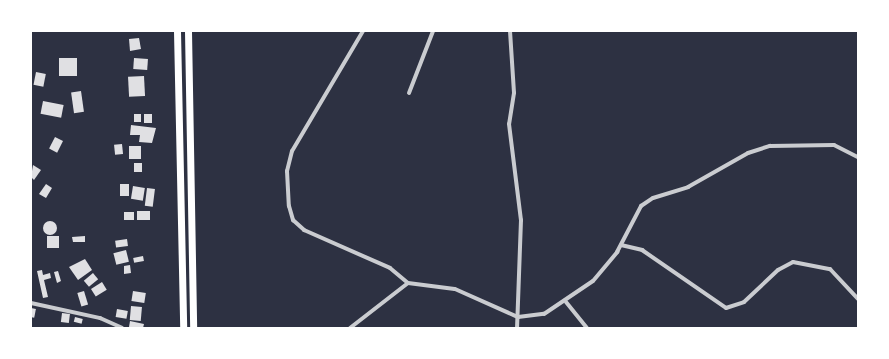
<!DOCTYPE html>
<style>
body{margin:0}
#map{position:relative;width:889px;height:359px;overflow:hidden;background:#2d3142;font-family:Manrope,sans-serif}
div>[style]{position:absolute}
.building>*{inset:0;background:#e0e0e3;transform-origin:0 0}
.round{border-radius:50%}
.minor>*{height:4px;margin:-2px;padding:0 2px;transform-origin:2px;border-radius:2px;background:#caccd0}
.trunk>*{height:7px;margin:-3.5px;padding:0 3.5px;transform-origin:3.5px;border-radius:3.5px;background:#fff}
span{translate:-50% -50%;white-space:nowrap;text-align:center;line-height:1.15;-webkit-text-stroke:3px #fff;paint-order:stroke}
.frame{position:absolute;inset:0;border:32px solid #fff;pointer-events:none}
</style>
<div id="map">
<div class="building">
<div style="clip-path:polygon(139px 38px,141px 49px,130px 51px,129px 39px)"></div>
<div style="left:77px;top:58px;width:18px;height:18px;rotate:90deg"></div>
<div style="left:134px;top:58px;width:14px;height:11px;rotate:4deg"></div>
<div style="left:36px;top:72px;width:10px;height:13px;rotate:11deg"></div>
<div style="left:144px;top:76px;width:20px;height:16px;rotate:87deg"></div>
<div style="left:81px;top:91px;width:21px;height:10px;rotate:82deg"></div>
<div style="left:43px;top:101px;width:21px;height:13px;rotate:11deg"></div>
<div style="left:141px;top:114px;width:8px;height:7px;rotate:90deg"></div>
<div style="left:144px;top:114px;width:8px;height:9px"></div>
<div style="clip-path:polygon(131px 125px,156px 128px,152px 143px,139px 142px,140px 135px,130px 135px)"></div>
<div style="left:55px;top:137px;width:9px;height:13px;rotate:27deg"></div>
<div style="left:122px;top:144px;width:10px;height:8px;rotate:84deg"></div>
<div style="left:129px;top:146px;width:12px;height:13px"></div>
<div style="left:134px;top:163px;width:8px;height:9px"></div>
<div style="clip-path:polygon(33px 165px,41px 170px,34px 180px,31px 177px)"></div>
<div style="clip-path:polygon(46px 184px,52px 188px,46px 198px,39px 194px)"></div>
<div style="left:129px;top:184px;width:12px;height:9px;rotate:90deg"></div>
<div style="left:133px;top:186px;width:12px;height:13px;rotate:9deg"></div>
<div style="left:147px;top:188px;width:8px;height:18px;rotate:7deg"></div>
<div style="left:137px;top:211px;width:13px;height:9px"></div>
<div style="left:124px;top:212px;width:10px;height:8px"></div>
<div class="round" style="left:43px;top:221px;width:14px;height:14px"></div>
<div style="left:59px;top:236px;width:12px;height:12px;rotate:90deg"></div>
<div style="clip-path:polygon(85px 236px,85px 242px,73px 242px,72px 237px)"></div>
<div style="left:127px;top:239px;width:7px;height:12px;rotate:82deg"></div>
<div style="left:126px;top:250px;width:12px;height:13px;rotate:76deg"></div>
<div style="left:143px;top:256px;width:5px;height:10px;rotate:79deg"></div>
<div style="clip-path:polygon(85px 259px,92px 270px,78px 280px,69px 267px)"></div>
<div style="clip-path:polygon(130px 265px,131px 273px,124px 274px,124px 266px)"></div>
<div style="clip-path:polygon(42px 270px,43px 275px,50px 273px,51px 278px,44px 280px,48px 297px,43px 298px,37px 271px)"></div>
<div style="clip-path:polygon(58px 271px,61px 281px,57px 283px,54px 272px)"></div>
<div style="left:93px;top:273px;width:8px;height:12px;rotate:50deg"></div>
<div style="left:102px;top:282px;width:9px;height:13px;rotate:58deg"></div>
<div style="left:84px;top:291px;width:14px;height:7px;rotate:73deg"></div>
<div style="left:133px;top:291px;width:13px;height:10px;rotate:9deg"></div>
<div style="left:131px;top:306px;width:11px;height:14px;rotate:5deg"></div>
<div style="left:31px;top:308px;width:5px;height:9px;rotate:11deg"></div>
<div style="left:117px;top:309px;width:11px;height:8px;rotate:10deg"></div>
<div style="left:62px;top:313px;width:8px;height:9px;rotate:7deg"></div>
<div style="left:75px;top:317px;width:8px;height:5px;rotate:14deg"></div>
<div style="clip-path:polygon(130px 321px,144px 324px,143px 328px,129px 327px)"></div>
</div>
<div class="minor">
<div style="left:363px;top:31px;width:139px;rotate:120.6deg"></div>
<div style="left:292px;top:151px;width:21px;rotate:104deg"></div>
<div style="left:287px;top:171px;width:35px;rotate:87deg"></div>
<div style="left:289px;top:206px;width:15px;rotate:74deg"></div>
<div style="left:293px;top:220px;width:15px;rotate:42deg"></div>
<div style="left:304px;top:230px;width:94px;rotate:23.8deg"></div>
<div style="left:390px;top:268px;width:23px;rotate:40deg"></div>
<div style="left:510px;top:31px;width:62px;rotate:86.3deg"></div>
<div style="left:514px;top:93px;width:31px;rotate:99deg"></div>
<div style="left:509px;top:124px;width:97px;rotate:82.9deg"></div>
<div style="left:521px;top:220px;width:108px;rotate:92.1deg"></div>
<div style="left:409px;top:93px;width:66px;rotate:-68.8deg"></div>
<div style="left:621px;top:245px;width:22px;rotate:13deg"></div>
<div style="left:642px;top:250px;width:102px;rotate:34.6deg"></div>
<div style="left:726px;top:308px;width:19px;rotate:-18deg"></div>
<div style="left:744px;top:302px;width:47px;rotate:-43.3deg"></div>
<div style="left:778px;top:270px;width:17px;rotate:-28deg"></div>
<div style="left:793px;top:262px;width:38px;rotate:11deg"></div>
<div style="left:830px;top:269px;width:41px;rotate:47deg"></div>
<div style="left:566px;top:302px;width:33px;rotate:51deg"></div>
<div style="left:31px;top:303px;width:71px;rotate:12.3deg"></div>
<div style="left:100px;top:318px;width:24px;rotate:24deg"></div>
<div style="left:350px;top:328px;width:73px;rotate:-37.8deg"></div>
<div style="left:408px;top:283px;width:47px;rotate:7.3deg"></div>
<div style="left:455px;top:289px;width:69px;rotate:24deg"></div>
<div style="left:518px;top:317px;width:26px;rotate:-7deg"></div>
<div style="left:544px;top:314px;width:59px;rotate:-34deg"></div>
<div style="left:593px;top:281px;width:38px;rotate:-50deg"></div>
<div style="left:617px;top:252px;width:52px;rotate:-62.4deg"></div>
<div style="left:641px;top:206px;width:14px;rotate:-34deg"></div>
<div style="left:653px;top:198px;width:37px;rotate:-17deg"></div>
<div style="left:688px;top:187px;width:69px;rotate:-29.5deg"></div>
<div style="left:748px;top:153px;width:23px;rotate:-18deg"></div>
<div style="left:770px;top:146px;width:64px;rotate:-0.9deg"></div>
<div style="left:834px;top:145px;width:27px;rotate:27deg"></div>
</div>
<div class="trunk">
<div style="left:177px;top:31px;width:297px;rotate:88.8deg"></div>
<div style="left:188px;top:31px;width:297px;rotate:89deg"></div>
</div>
<div class="frame"></div>
</div>
